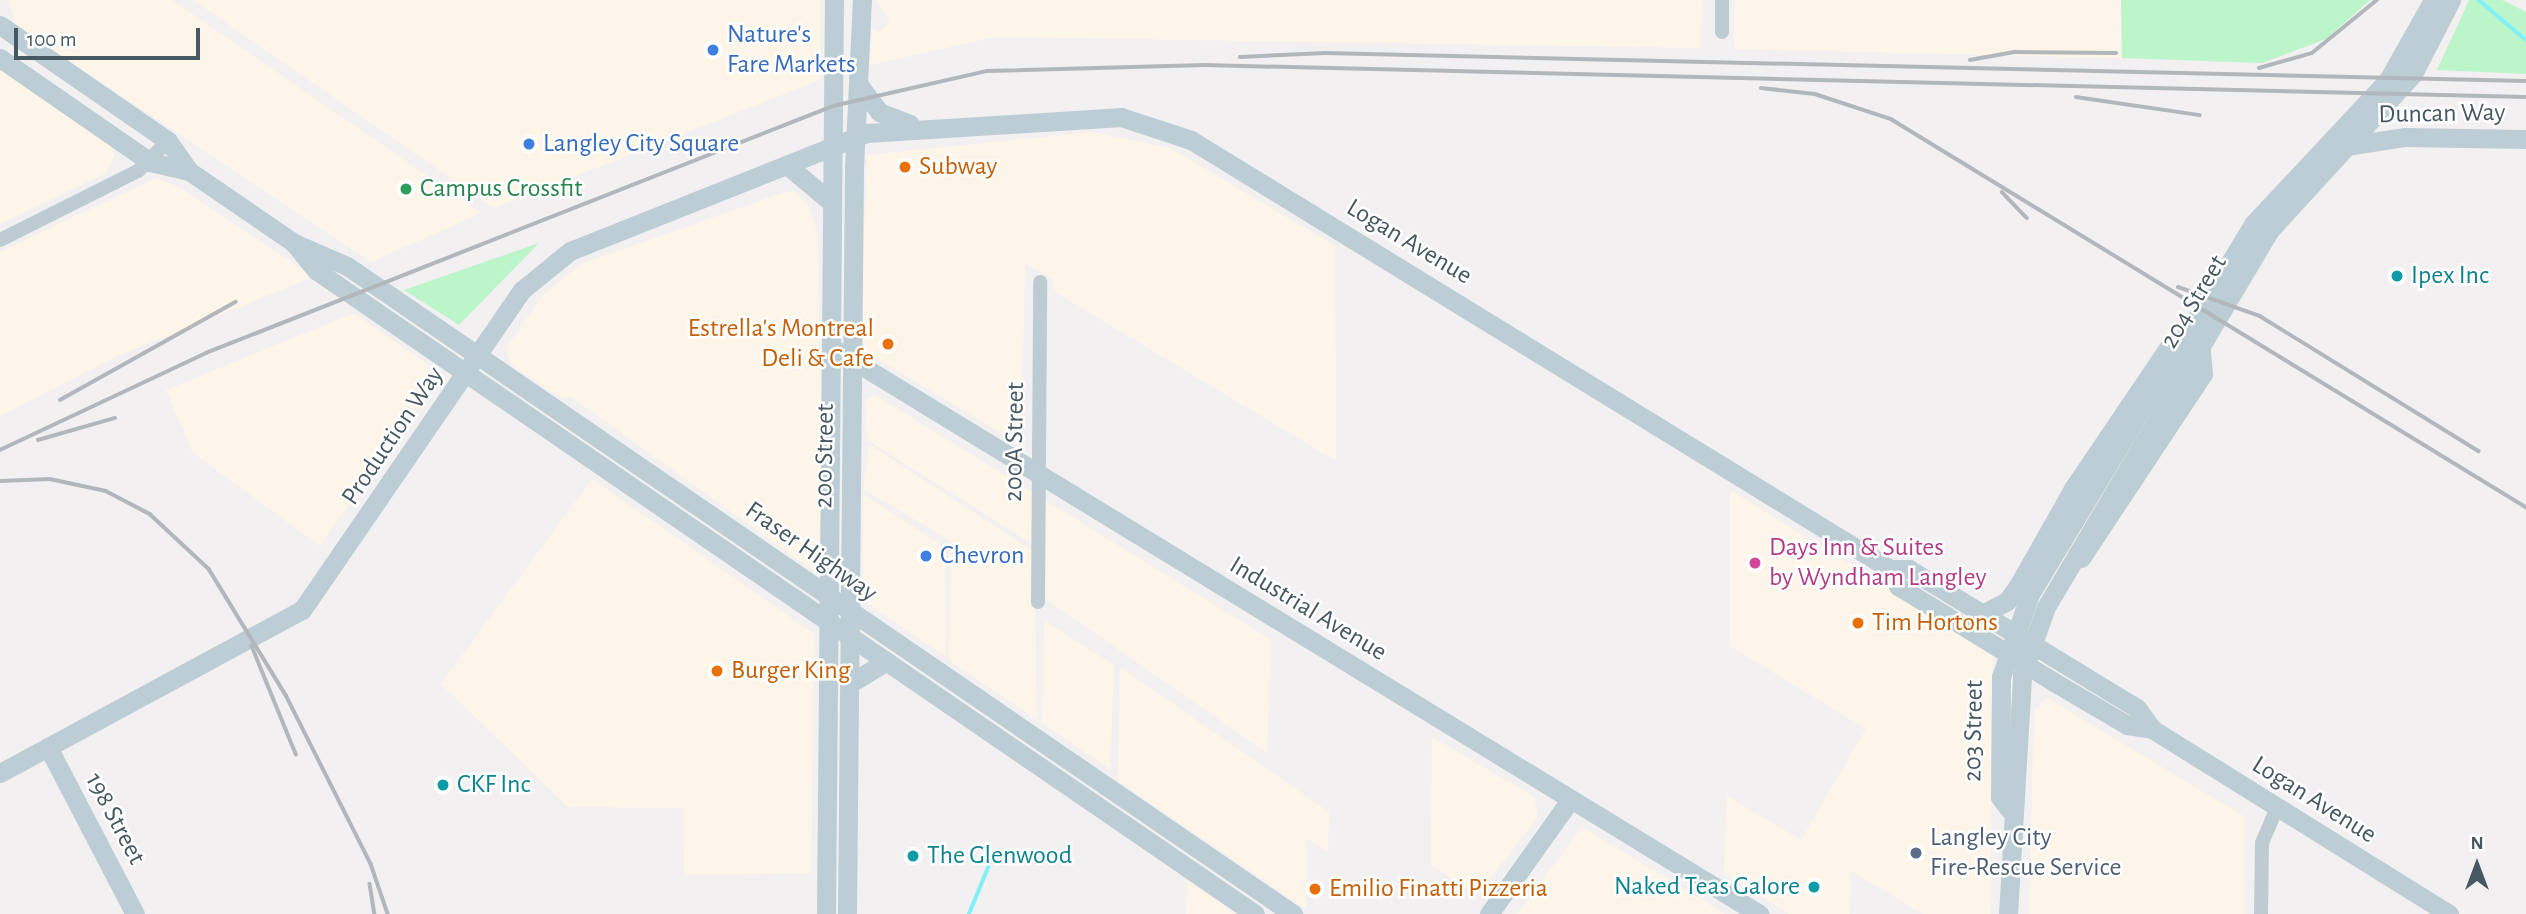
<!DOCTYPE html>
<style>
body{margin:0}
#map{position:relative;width:2526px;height:914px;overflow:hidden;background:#f3f0f1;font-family:"Alegreya Sans",sans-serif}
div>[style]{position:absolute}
.commercial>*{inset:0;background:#fef5e9}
.green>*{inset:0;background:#bbf5c9}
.stream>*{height:3.5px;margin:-1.75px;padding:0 1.75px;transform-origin:1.75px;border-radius:1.75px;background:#82f0f7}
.street>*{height:14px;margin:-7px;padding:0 7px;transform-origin:7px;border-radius:7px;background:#bdcbd2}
.secondary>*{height:19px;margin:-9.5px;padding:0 9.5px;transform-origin:9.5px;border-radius:9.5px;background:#bccdd6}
.rail>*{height:3.5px;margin:-1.75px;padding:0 1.75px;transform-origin:1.75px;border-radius:1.75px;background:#b2b7bc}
.dots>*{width:19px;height:19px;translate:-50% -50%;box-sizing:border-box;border:4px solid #fff;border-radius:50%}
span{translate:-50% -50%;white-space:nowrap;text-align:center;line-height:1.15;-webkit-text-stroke:5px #fff;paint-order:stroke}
.shop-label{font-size:26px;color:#366cbe}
.left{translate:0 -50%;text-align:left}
.street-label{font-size:26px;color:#465861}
.food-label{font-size:26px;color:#c56008}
.right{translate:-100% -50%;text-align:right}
.leisure-label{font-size:26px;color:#27864d}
.culture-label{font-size:26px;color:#0d838f}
.hotel-label{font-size:26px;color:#b23c85}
.service-label{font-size:26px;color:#4e5e75}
.north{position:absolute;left:2442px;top:830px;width:70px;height:70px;-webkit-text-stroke:5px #fff;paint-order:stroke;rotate:0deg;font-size:19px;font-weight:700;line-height:28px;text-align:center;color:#465861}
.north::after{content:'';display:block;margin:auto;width:24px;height:32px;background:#465861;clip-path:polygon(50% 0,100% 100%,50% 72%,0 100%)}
.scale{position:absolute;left:14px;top:28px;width:186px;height:32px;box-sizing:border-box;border:4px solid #465861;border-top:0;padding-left:9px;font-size:21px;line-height:24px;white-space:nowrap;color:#465861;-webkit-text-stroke:5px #fff;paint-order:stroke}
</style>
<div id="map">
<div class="commercial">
<div style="clip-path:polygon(9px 0,172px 0,481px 213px,371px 262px,16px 25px)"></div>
<div style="clip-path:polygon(193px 0,820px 0,820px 80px,494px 208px)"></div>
<div style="clip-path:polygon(877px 0,1702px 0,1701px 48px,994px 37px,870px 65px,872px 29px,879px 32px,890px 22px)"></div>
<div style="clip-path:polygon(1735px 0,2121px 0,2122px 58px,1734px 49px)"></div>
<div style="clip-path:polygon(0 67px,112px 146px,114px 156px,106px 173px,0 224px)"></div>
<div style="clip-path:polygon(1091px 132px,1170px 148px,1335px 246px,1336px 461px,1052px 290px,1054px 280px,1025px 263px,1021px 445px,860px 348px,867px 155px)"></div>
<div style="clip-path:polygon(156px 178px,179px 187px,313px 277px,115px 357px,0 416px,0 252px)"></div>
<div style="clip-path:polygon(785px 192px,796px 192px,808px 205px,818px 235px,822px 564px,812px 570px,570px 396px,563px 399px,511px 365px,506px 348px,543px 295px,581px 264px)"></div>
<div style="clip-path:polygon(354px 313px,440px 373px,320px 546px,193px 453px,166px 390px)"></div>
<div style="clip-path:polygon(875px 395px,1271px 640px,1267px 753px,1043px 597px,1042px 550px,867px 440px,865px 401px)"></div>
<div style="clip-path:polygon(869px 444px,1034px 552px,1037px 720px,949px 660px,951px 541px,863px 489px)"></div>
<div style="clip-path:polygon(592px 479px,814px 634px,811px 873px,684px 875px,683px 808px,568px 807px,441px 684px)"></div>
<div style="clip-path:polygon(1730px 490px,1993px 653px,1990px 914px,1923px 914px,1851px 871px,1850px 914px,1789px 914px,1724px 872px,1727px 796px,1801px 840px,1866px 729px,1730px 646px)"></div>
<div style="clip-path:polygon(864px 495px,946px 548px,946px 657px,862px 600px)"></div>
<div style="clip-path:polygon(1044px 621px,1114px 665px,1110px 769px,1042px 723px)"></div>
<div style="clip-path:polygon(1120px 667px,1329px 812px,1328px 851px,1307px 839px,1306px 909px,1118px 781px)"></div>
<div style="clip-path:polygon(2047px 698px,2245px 817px,2245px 914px,2029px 914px,2034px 711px)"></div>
<div style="clip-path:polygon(1432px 737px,1534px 797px,1538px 817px,1477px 895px,1431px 865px)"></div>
<div style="clip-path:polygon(1582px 827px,1725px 914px,1517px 914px)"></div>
<div style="clip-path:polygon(1187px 880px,1235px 914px,1186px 914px)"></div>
</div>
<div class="green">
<div style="clip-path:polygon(2121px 0,2370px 0,2326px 39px,2262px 63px,2122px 58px)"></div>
<div style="clip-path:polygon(2469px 0,2502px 0,2526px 12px,2526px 74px,2437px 70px)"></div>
<div style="clip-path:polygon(539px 243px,459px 325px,404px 290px)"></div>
</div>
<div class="stream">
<div style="left:2479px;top:0;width:62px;rotate:40.4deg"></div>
<div style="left:969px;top:914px;width:55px;rotate:-67.6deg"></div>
</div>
<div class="street">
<div style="left:1722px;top:32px;width:32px;rotate:-90deg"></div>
<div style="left:0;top:240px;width:154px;rotate:-26.6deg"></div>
<div style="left:138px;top:171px;width:42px;rotate:-45deg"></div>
<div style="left:1038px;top:602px;width:320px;rotate:-89.6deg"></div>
<div style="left:2261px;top:914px;width:71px;rotate:-89.2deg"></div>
<div style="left:2262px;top:843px;width:38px;rotate:-67deg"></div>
</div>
<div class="secondary">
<div style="left:0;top:25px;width:204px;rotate:34.6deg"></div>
<div style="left:168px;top:141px;width:37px;rotate:55deg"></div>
<div style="left:189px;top:171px;width:127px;rotate:34.4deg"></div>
<div style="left:294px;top:243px;width:36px;rotate:51deg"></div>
<div style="left:317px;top:271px;width:1137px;rotate:34.43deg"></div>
<div style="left:0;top:58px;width:183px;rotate:34.7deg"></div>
<div style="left:150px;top:162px;width:40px;rotate:13deg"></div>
<div style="left:859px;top:85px;width:34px;rotate:53deg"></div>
<div style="left:879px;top:112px;width:33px;rotate:21deg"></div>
<div style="left:2346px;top:146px;width:60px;rotate:-8.7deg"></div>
<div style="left:2405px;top:137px;width:121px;rotate:0.9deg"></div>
<div style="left:788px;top:166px;width:56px;rotate:39.9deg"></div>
<div style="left:294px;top:243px;width:58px;rotate:23.5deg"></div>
<div style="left:347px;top:266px;width:1147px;rotate:34.41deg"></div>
<div style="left:831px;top:347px;width:1088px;rotate:31.42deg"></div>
<div style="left:2081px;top:558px;width:221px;rotate:-56.5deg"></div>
<div style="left:2203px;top:374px;width:32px;rotate:-95deg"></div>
<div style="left:1890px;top:569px;width:19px;rotate:65deg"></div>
<div style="left:1898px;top:586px;width:183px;rotate:31.6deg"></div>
<div style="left:2054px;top:682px;width:85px;rotate:30.5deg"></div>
<div style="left:2127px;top:725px;width:25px;rotate:9deg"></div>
<div style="left:1982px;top:614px;width:28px;rotate:-27deg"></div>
<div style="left:2007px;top:601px;width:19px;rotate:-54deg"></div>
<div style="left:2018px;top:586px;width:114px;rotate:-60.5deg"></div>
<div style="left:2074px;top:487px;width:168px;rotate:-55.9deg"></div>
<div style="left:849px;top:684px;width:44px;rotate:-31.2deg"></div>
<div style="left:48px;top:747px;width:188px;rotate:62.5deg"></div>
<div style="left:0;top:773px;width:343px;rotate:-28.4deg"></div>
<div style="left:302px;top:610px;width:388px;rotate:-55.5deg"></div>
<div style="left:522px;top:290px;width:62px;rotate:-39.1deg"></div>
<div style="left:570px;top:251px;width:320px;rotate:-21.7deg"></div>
<div style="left:867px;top:133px;width:255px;rotate:-3.6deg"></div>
<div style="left:1121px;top:117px;width:74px;rotate:18.2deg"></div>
<div style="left:1191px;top:140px;width:820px;rotate:31.54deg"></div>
<div style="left:1890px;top:569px;width:19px"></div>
<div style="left:1909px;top:569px;width:267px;rotate:31.4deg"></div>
<div style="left:2137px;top:708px;width:26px;rotate:54deg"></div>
<div style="left:2152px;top:729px;width:350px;rotate:31.9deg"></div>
<div style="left:2009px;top:809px;width:15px;rotate:-127deg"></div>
<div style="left:2000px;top:797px;width:120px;rotate:-89.5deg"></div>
<div style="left:2001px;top:677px;width:88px;rotate:-70.7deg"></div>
<div style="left:2030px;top:594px;width:433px;rotate:-58.9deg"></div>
<div style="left:2254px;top:223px;width:196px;rotate:-46.9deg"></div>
<div style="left:2388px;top:80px;width:92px;rotate:-60.6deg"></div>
<div style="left:826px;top:914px;width:914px;rotate:-89.5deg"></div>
<div style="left:847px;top:914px;width:746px;rotate:-89.46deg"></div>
<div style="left:854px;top:168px;width:168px;rotate:-87.3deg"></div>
<div style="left:1489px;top:914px;width:140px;rotate:-54.6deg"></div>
<div style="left:2008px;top:914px;width:239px;rotate:-86.6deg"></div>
<div style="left:2022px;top:675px;width:72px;rotate:-70.6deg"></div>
<div style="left:2046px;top:607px;width:437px;rotate:-59.3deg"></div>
<div style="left:2269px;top:231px;width:213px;rotate:-47.5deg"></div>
<div style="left:2413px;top:74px;width:83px;rotate:-62.8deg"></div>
</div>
<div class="rail">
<div style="left:1240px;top:57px;width:85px;rotate:-2.7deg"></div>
<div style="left:1325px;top:53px;width:1201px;rotate:1.34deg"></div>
<div style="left:1970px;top:60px;width:46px;rotate:-10.1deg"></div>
<div style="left:2015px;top:52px;width:101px;rotate:0.6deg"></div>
<div style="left:2259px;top:68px;width:55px;rotate:-15.8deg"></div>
<div style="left:2312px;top:53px;width:84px;rotate:-39.2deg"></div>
<div style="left:1761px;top:88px;width:54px;rotate:6.3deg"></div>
<div style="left:1815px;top:94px;width:80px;rotate:18.2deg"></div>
<div style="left:1891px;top:119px;width:744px;rotate:31.43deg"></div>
<div style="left:2076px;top:97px;width:125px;rotate:8.3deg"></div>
<div style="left:2002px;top:192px;width:36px;rotate:46deg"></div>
<div style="left:2178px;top:287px;width:87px;rotate:19.5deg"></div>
<div style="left:2260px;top:316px;width:257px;rotate:31.7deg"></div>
<div style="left:60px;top:400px;width:201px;rotate:-29.2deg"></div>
<div style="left:38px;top:440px;width:80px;rotate:-15.9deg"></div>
<div style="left:0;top:450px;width:228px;rotate:-25.2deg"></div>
<div style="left:206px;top:353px;width:674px;rotate:-21.5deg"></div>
<div style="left:833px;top:106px;width:158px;rotate:-12.8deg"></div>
<div style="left:987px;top:71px;width:217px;rotate:-1.6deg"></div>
<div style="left:1204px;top:65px;width:1322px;rotate:1.39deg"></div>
<div style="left:0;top:481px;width:50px;rotate:-2.3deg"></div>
<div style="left:50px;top:479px;width:57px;rotate:12.1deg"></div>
<div style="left:106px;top:491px;width:50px;rotate:27.6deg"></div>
<div style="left:150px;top:514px;width:81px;rotate:43deg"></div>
<div style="left:209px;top:569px;width:148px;rotate:58.6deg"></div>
<div style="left:286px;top:695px;width:189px;rotate:63.3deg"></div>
<div style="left:371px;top:864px;width:53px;rotate:71.2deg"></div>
<div style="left:252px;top:646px;width:117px;rotate:67.8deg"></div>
<div style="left:370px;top:884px;width:30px;rotate:81deg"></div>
</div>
<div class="dots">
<div style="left:713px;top:50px;background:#3f7fe0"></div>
<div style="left:529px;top:144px;background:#3f7fe0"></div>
<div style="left:905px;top:167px;background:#e8710a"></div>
<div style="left:406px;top:189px;background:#2e9e5b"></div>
<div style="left:2397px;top:276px;background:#0f9aa8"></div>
<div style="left:888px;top:344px;background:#e8710a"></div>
<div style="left:926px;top:556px;background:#3f7fe0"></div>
<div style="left:1755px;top:563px;background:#d1479c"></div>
<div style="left:1858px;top:623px;background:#e8710a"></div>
<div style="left:717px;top:671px;background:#e8710a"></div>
<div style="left:443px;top:785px;background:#0f9aa8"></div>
<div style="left:1916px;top:853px;background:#5c6f8a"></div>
<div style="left:913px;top:856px;background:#0f9aa8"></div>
<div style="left:1814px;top:887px;background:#0f9aa8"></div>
<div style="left:1315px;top:889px;background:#e8710a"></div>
</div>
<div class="shop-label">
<span class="left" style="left:727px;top:50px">Nature's<br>Fare Markets</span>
<span class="left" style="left:543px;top:144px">Langley City Square</span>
<span class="left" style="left:940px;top:556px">Chevron</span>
</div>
<div class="street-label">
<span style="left:2442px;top:114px;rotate:-1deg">Duncan Way</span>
<span style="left:1409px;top:242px;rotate:31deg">Logan Avenue</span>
<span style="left:2194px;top:302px;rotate:-59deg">204 Street</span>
<span style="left:393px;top:436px;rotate:-56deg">Production Way</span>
<span style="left:1015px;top:442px;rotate:-89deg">200A Street</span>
<span style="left:825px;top:456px;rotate:-89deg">200 Street</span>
<span style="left:811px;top:552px;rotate:35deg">Fraser Highway</span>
<span style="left:1308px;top:609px;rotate:31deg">Industrial Avenue</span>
<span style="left:1974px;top:731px;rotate:-89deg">203 Street</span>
<span style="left:2314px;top:800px;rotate:32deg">Logan Avenue</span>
<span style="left:115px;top:819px;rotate:62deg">198 Street</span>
</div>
<div class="food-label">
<span class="left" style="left:919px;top:167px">Subway</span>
<span class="right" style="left:874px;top:344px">Estrella's Montreal<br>Deli &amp; Cafe</span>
<span class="left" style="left:1872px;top:623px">Tim Hortons</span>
<span class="left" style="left:731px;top:671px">Burger King</span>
<span class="left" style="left:1329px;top:889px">Emilio Finatti Pizzeria</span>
</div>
<div class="leisure-label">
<span class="left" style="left:420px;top:189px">Campus Crossfit</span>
</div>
<div class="culture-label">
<span class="left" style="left:2411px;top:276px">Ipex Inc</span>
<span class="left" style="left:457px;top:785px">CKF Inc</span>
<span class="left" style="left:927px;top:856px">The Glenwood</span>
<span class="right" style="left:1800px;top:887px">Naked Teas Galore</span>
</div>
<div class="hotel-label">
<span class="left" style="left:1769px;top:563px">Days Inn &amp; Suites<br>by Wyndham Langley</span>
</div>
<div class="service-label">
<span class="left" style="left:1930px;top:853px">Langley City<br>Fire-Rescue Service</span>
</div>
<div class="north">N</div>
<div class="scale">100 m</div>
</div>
